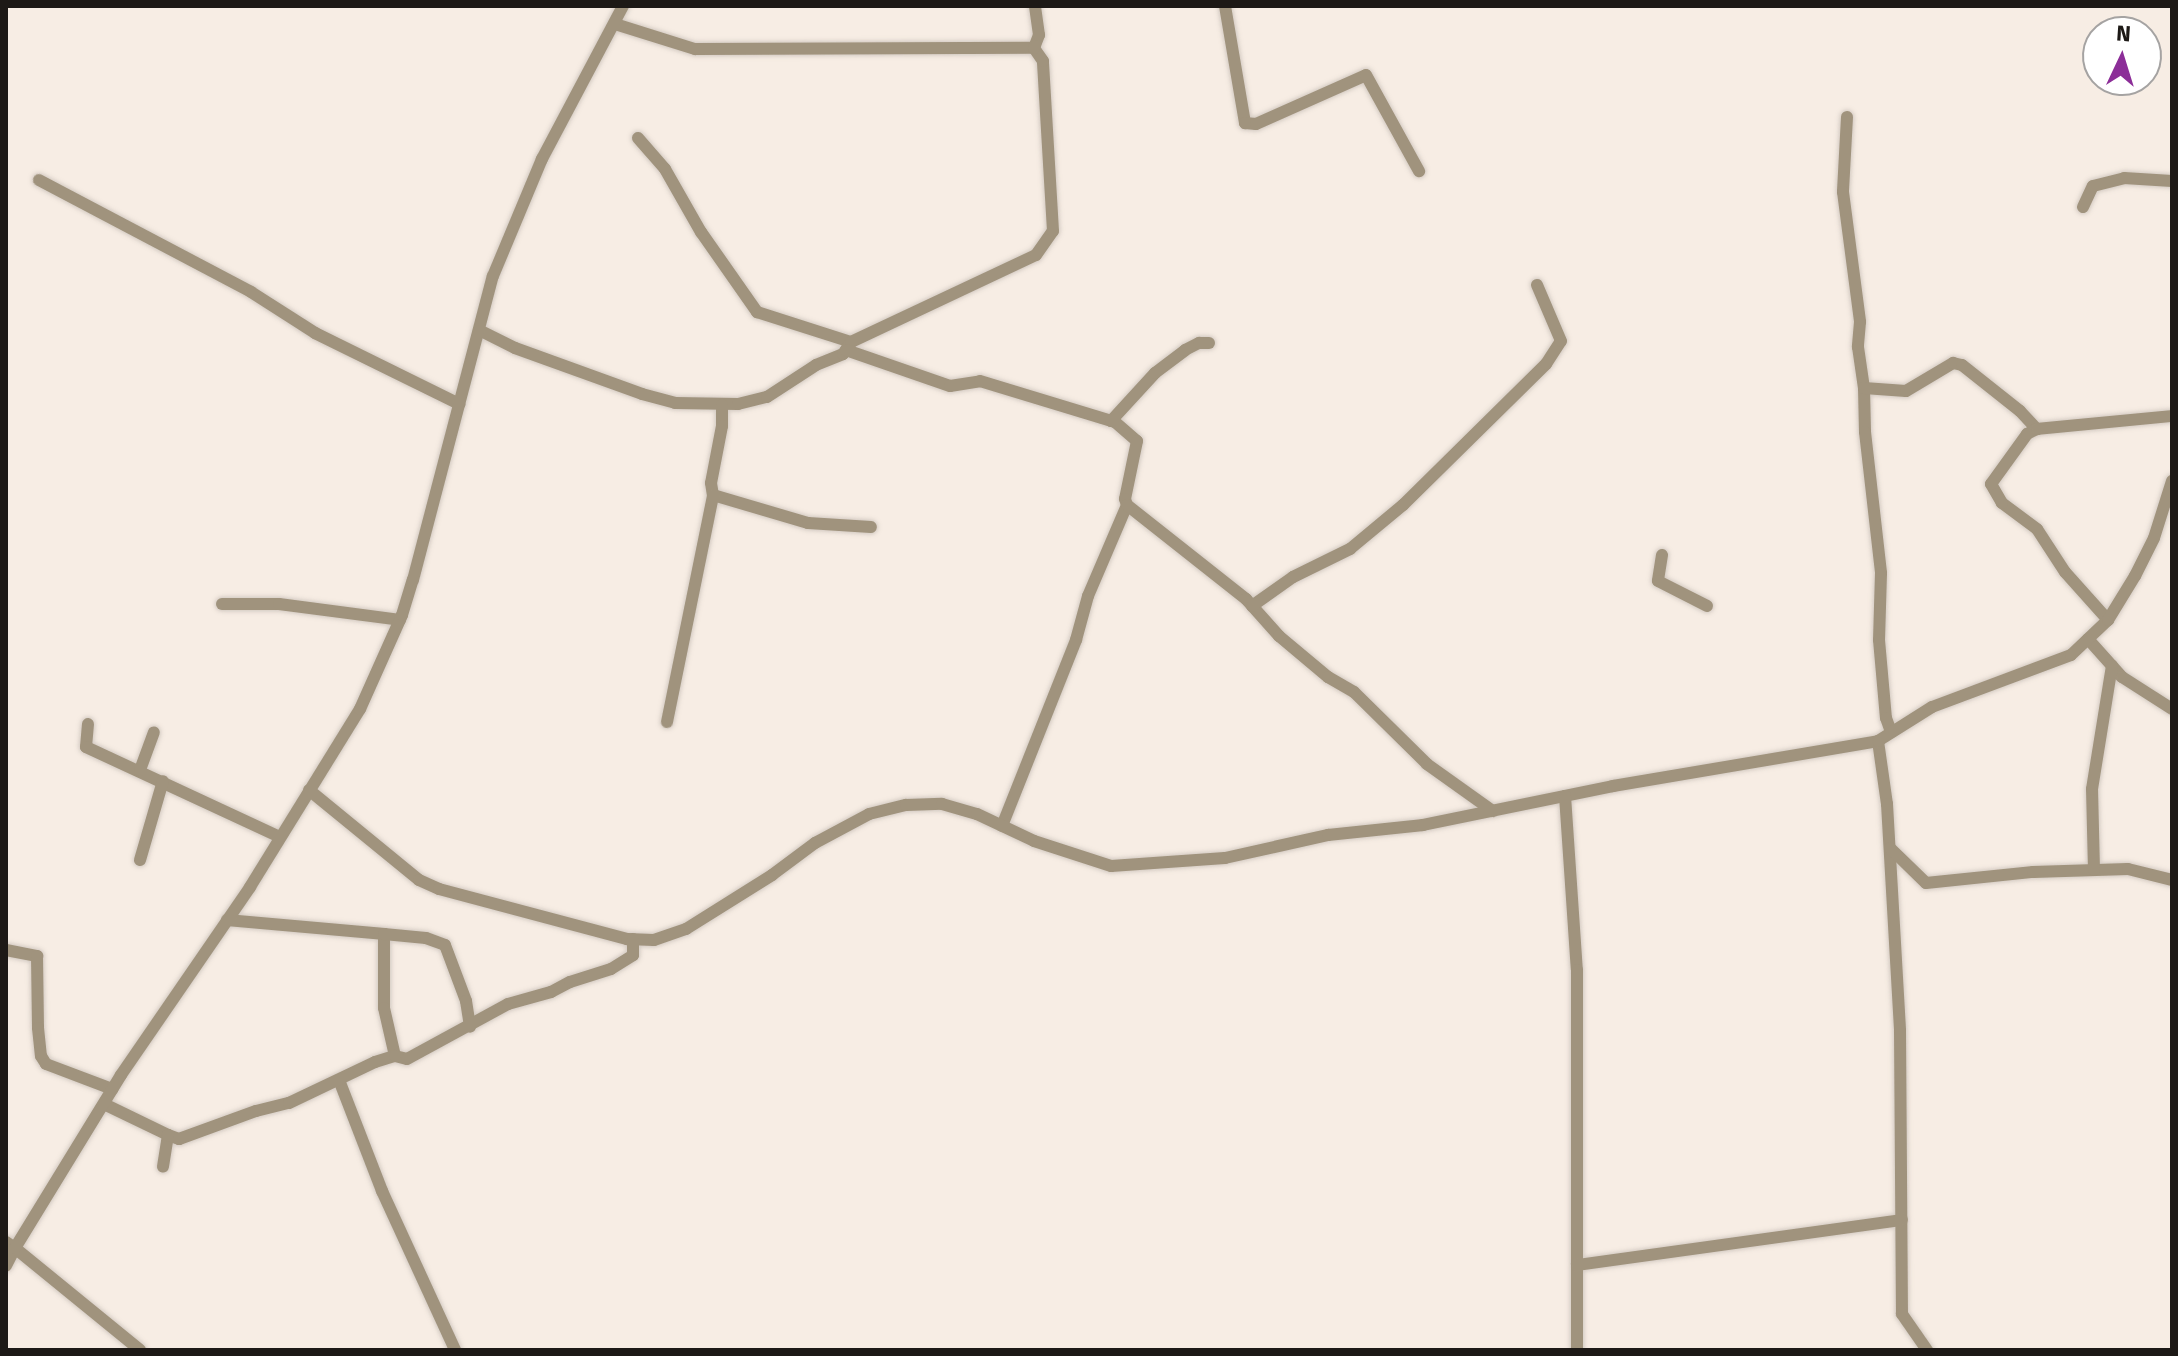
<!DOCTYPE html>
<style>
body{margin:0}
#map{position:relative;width:2178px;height:1356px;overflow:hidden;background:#f7ede4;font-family:"Fira Sans",sans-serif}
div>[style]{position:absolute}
.roads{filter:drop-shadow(0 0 2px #d4cbc3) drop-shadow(0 0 2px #d4cbc3)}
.minor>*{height:12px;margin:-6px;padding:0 6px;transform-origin:6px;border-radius:6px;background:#a0937d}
span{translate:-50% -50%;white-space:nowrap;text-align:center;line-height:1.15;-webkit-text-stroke:8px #fff;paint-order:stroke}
.frame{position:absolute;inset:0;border:8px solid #1d1916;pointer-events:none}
.north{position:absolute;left:2082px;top:16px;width:80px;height:80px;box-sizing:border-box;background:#fff;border:2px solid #a5a3a2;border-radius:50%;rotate:4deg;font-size:22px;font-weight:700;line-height:32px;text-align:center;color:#1d1916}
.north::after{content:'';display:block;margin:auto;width:28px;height:36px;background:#8c2e98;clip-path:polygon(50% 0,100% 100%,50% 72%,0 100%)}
</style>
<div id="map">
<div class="roads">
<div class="minor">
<div style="left:1225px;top:6px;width:119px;rotate:80.3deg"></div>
<div style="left:1245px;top:123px;width:11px;rotate:5deg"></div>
<div style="left:1256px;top:124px;width:120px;rotate:-24deg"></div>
<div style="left:1366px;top:75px;width:110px;rotate:61.1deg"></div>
<div style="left:615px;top:24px;width:84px;rotate:17.4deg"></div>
<div style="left:695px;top:49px;width:339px;rotate:-0.2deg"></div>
<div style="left:1847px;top:117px;width:75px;rotate:93.1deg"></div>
<div style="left:1843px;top:192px;width:131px;rotate:82.5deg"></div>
<div style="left:1860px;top:322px;width:25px;rotate:95deg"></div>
<div style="left:1858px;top:347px;width:41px;rotate:81.7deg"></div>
<div style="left:1864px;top:388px;width:44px;rotate:88.7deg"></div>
<div style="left:1865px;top:432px;width:142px;rotate:83.5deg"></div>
<div style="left:1881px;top:573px;width:67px;rotate:91.7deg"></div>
<div style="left:1879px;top:640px;width:78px;rotate:84.9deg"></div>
<div style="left:1886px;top:718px;width:15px;rotate:70deg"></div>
<div style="left:638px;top:138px;width:41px;rotate:48.9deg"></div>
<div style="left:665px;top:169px;width:73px;rotate:60.3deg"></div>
<div style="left:701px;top:232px;width:98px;rotate:55deg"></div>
<div style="left:757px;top:312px;width:99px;rotate:17.7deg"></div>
<div style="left:39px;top:180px;width:240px;rotate:27.8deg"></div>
<div style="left:251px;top:292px;width:76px;rotate:32.6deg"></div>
<div style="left:315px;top:333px;width:161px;rotate:26.2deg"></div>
<div style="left:2083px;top:207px;width:23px;rotate:-65deg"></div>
<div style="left:2093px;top:186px;width:32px;rotate:-14deg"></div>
<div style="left:2124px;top:178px;width:48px;rotate:3.6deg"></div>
<div style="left:479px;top:330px;width:40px;rotate:26.6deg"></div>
<div style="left:515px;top:348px;width:135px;rotate:19.9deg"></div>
<div style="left:642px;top:394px;width:34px;rotate:15deg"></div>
<div style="left:675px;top:403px;width:63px;rotate:0.9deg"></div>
<div style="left:738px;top:404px;width:30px;rotate:-14deg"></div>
<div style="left:767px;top:397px;width:59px;rotate:-33.1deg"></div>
<div style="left:816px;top:365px;width:29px;rotate:-22deg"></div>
<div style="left:843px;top:354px;width:14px;rotate:-56deg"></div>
<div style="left:851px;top:342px;width:204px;rotate:-25.2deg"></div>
<div style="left:1036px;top:255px;width:29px;rotate:-55deg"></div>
<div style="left:1053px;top:231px;width:170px;rotate:-93.4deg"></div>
<div style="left:1043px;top:61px;width:16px;rotate:-125deg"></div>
<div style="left:1034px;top:48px;width:14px;rotate:-69deg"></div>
<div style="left:1039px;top:35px;width:29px;rotate:-98deg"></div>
<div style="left:846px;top:350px;width:110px;rotate:19.1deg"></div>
<div style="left:950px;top:386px;width:30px;rotate:-9deg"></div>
<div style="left:980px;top:381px;width:141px;rotate:16.9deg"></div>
<div style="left:1115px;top:422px;width:29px;rotate:41deg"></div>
<div style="left:1137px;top:441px;width:59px;rotate:101.7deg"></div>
<div style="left:1125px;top:499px;width:6px;rotate:72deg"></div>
<div style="left:1127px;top:505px;width:99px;rotate:113.2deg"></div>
<div style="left:1088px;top:596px;width:46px;rotate:105.3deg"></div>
<div style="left:1076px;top:640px;width:200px;rotate:111.7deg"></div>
<div style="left:1864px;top:388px;width:42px;rotate:4.1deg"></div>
<div style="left:1906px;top:391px;width:55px;rotate:-30.8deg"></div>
<div style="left:1953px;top:363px;width:9px;rotate:13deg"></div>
<div style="left:1962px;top:365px;width:74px;rotate:38.4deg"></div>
<div style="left:2020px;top:411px;width:25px;rotate:47deg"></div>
<div style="left:722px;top:405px;width:21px;rotate:90deg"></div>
<div style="left:722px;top:426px;width:58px;rotate:100.9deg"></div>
<div style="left:711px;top:483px;width:12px;rotate:81deg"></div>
<div style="left:713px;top:495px;width:99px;rotate:16.4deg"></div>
<div style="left:808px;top:523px;width:63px;rotate:3.6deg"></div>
<div style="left:1111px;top:421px;width:65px;rotate:-47.5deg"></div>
<div style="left:1155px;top:373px;width:38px;rotate:-37deg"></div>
<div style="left:1185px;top:350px;width:16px;rotate:-27deg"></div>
<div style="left:1199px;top:343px;width:10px"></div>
<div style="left:1127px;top:505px;width:152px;rotate:38.3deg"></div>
<div style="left:1246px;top:599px;width:50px;rotate:48.3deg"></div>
<div style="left:1279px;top:636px;width:64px;rotate:39.9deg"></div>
<div style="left:1328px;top:677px;width:30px;rotate:30deg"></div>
<div style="left:1354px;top:692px;width:103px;rotate:44.6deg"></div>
<div style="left:1427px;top:764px;width:81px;rotate:35.5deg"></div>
<div style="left:1662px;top:555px;width:26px;rotate:99deg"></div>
<div style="left:1658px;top:581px;width:55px;rotate:27deg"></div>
<div style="left:222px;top:604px;width:57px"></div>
<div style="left:279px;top:604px;width:122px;rotate:7.5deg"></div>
<div style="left:1252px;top:606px;width:50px;rotate:-35.3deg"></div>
<div style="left:1293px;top:577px;width:64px;rotate:-26.2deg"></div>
<div style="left:1350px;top:549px;width:69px;rotate:-39.7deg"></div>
<div style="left:1403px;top:505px;width:201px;rotate:-44.6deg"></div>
<div style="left:1546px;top:364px;width:27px;rotate:-57deg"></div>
<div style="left:1561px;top:341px;width:61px;rotate:-113.2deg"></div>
<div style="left:2108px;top:620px;width:64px;rotate:-131.9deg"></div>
<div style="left:2065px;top:572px;width:51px;rotate:-123.1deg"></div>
<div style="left:2037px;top:529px;width:44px;rotate:-143.4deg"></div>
<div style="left:2002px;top:503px;width:22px;rotate:-120deg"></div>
<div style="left:1991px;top:484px;width:62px;rotate:-54.2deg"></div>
<div style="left:2027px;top:434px;width:11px;rotate:-27deg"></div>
<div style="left:2037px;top:429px;width:136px;rotate:-5.5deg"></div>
<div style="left:2088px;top:639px;width:51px;rotate:48.2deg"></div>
<div style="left:2122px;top:677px;width:59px;rotate:32.6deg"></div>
<div style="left:667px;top:722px;width:232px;rotate:-78.5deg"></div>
<div style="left:88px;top:724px;width:23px;rotate:95deg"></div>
<div style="left:86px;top:747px;width:214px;rotate:24.9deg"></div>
<div style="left:1878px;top:741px;width:64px;rotate:81.9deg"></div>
<div style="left:1887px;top:804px;width:227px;rotate:86.7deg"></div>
<div style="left:1900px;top:1031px;width:283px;rotate:89.6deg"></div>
<div style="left:1902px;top:1314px;width:44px;rotate:55.2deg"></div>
<div style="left:140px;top:770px;width:40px;rotate:-69.8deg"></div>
<div style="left:309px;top:790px;width:142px;rotate:39.3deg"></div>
<div style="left:419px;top:880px;width:22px;rotate:24deg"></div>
<div style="left:439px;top:889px;width:195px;rotate:14.9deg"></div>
<div style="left:627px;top:939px;width:27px;rotate:2deg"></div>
<div style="left:654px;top:940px;width:34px;rotate:-19deg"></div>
<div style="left:686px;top:929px;width:102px;rotate:-32.1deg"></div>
<div style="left:772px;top:875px;width:54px;rotate:-36.7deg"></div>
<div style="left:815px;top:843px;width:61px;rotate:-28.2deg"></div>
<div style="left:869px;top:814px;width:38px;rotate:-14deg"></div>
<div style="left:906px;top:805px;width:36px;rotate:-2deg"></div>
<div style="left:942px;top:804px;width:36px;rotate:16deg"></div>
<div style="left:977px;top:814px;width:63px;rotate:25.3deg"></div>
<div style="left:1034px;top:841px;width:81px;rotate:18deg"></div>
<div style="left:1111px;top:866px;width:114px;rotate:-4deg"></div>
<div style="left:1225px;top:858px;width:106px;rotate:-12.6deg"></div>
<div style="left:1328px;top:835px;width:96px;rotate:-6deg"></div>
<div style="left:1423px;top:825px;width:194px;rotate:-11.6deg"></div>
<div style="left:1613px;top:786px;width:269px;rotate:-9.6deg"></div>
<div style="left:1878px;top:741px;width:64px;rotate:-32.2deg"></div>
<div style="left:1932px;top:707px;width:148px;rotate:-20.5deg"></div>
<div style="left:2071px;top:655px;width:51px;rotate:-43.4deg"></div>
<div style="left:2108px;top:620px;width:52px;rotate:-58.5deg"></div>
<div style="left:2135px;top:576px;width:42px;rotate:-63.4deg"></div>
<div style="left:2154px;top:538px;width:60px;rotate:-72.5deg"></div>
<div style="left:1565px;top:796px;width:174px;rotate:86.1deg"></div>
<div style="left:1577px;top:970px;width:380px;rotate:90deg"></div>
<div style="left:1890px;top:848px;width:50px;rotate:44.2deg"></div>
<div style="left:1926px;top:883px;width:108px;rotate:-5.9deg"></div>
<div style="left:2033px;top:872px;width:95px;rotate:-1.8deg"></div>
<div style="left:2128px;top:869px;width:45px;rotate:14deg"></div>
<div style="left:140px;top:860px;width:82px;rotate:-73.8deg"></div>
<div style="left:2094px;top:870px;width:81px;rotate:-91.4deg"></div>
<div style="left:2092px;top:789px;width:125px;rotate:-80.8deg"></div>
<div style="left:227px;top:920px;width:158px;rotate:5.1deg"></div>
<div style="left:384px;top:934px;width:74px;rotate:90deg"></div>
<div style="left:384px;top:1008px;width:49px;rotate:77.1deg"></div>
<div style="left:384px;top:934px;width:42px;rotate:5.4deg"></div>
<div style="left:426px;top:938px;width:20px;rotate:20deg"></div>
<div style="left:445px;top:945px;width:60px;rotate:69.4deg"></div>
<div style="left:466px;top:1001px;width:26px;rotate:81deg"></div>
<div style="left:6px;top:950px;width:32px;rotate:11deg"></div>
<div style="left:37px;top:956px;width:72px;rotate:89.2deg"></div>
<div style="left:38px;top:1028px;width:28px;rotate:84deg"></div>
<div style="left:41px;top:1056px;width:9px;rotate:58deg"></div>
<div style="left:46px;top:1064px;width:71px;rotate:20.7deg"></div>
<div style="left:339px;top:1080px;width:119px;rotate:68.8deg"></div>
<div style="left:382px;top:1191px;width:175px;rotate:65.3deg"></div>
<div style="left:104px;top:1104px;width:71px;rotate:25.8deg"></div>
<div style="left:168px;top:1135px;width:32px;rotate:99deg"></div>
<div style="left:168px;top:1135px;width:12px;rotate:20deg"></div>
<div style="left:179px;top:1139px;width:82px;rotate:-20deg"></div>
<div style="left:256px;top:1111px;width:34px;rotate:-14deg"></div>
<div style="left:289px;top:1103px;width:95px;rotate:-25.5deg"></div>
<div style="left:375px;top:1062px;width:21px;rotate:-17deg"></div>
<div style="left:395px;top:1056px;width:12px;rotate:14deg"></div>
<div style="left:407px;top:1059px;width:115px;rotate:-28.6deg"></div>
<div style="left:508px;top:1004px;width:45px;rotate:-15.6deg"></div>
<div style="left:551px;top:992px;width:21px;rotate:-28deg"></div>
<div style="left:570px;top:982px;width:43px;rotate:-17.6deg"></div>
<div style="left:611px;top:969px;width:26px;rotate:-32deg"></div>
<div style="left:633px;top:955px;width:16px;rotate:-90deg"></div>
<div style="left:6px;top:1242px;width:11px;rotate:34deg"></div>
<div style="left:15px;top:1248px;width:20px;rotate:117deg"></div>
<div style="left:1577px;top:1265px;width:328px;rotate:-7.9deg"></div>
<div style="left:140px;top:1350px;width:161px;rotate:-140.8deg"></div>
<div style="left:15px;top:1248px;width:203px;rotate:-58.5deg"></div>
<div style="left:121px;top:1075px;width:228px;rotate:-55.5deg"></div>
<div style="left:250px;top:887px;width:209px;rotate:-58.3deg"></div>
<div style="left:360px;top:709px;width:103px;rotate:-65.9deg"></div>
<div style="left:402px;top:615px;width:37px;rotate:-73deg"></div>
<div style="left:413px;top:580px;width:314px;rotate:-75.3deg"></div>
<div style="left:493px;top:276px;width:127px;rotate:-67.3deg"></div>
<div style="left:542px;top:159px;width:173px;rotate:-62.1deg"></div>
</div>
</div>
<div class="frame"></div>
<div class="north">N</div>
</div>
